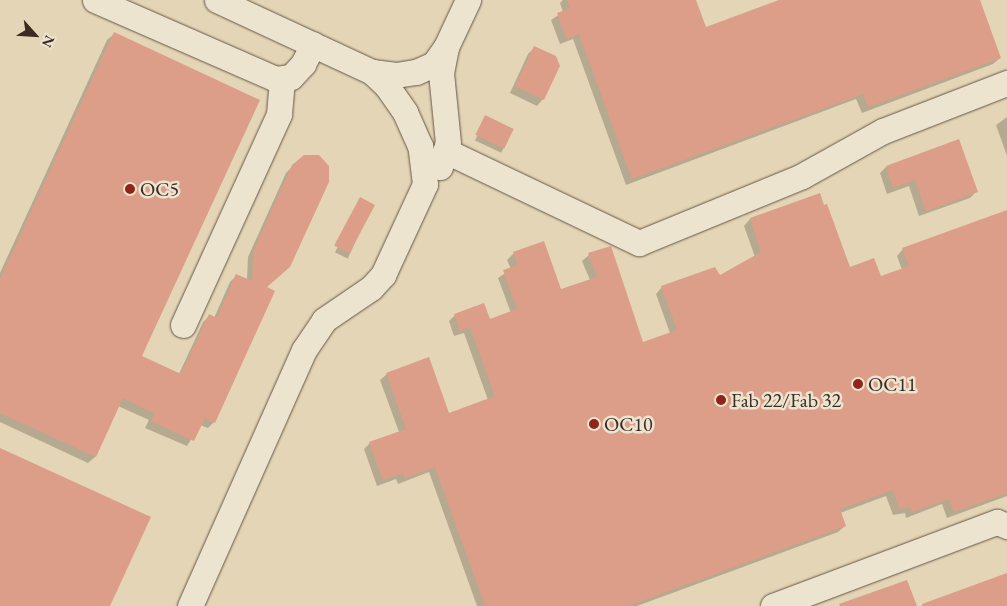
<!DOCTYPE html>
<style>
body{margin:0}
#map{position:relative;width:1007px;height:606px;overflow:hidden;background:#e3d5b5;font-family:"EB Garamond",serif}
div>[style]{position:absolute}
.shadow>*{inset:0;background:#0003;transform-origin:0 0}
.building>*{inset:0;background:#dc9e89;transform-origin:0 0}
.roads{filter:drop-shadow(0 0 1px #655648) drop-shadow(0 0 1px #655648)}
.minor>*{height:25px;margin:-12.5px;padding:0 12.5px;transform-origin:12.5px;border-radius:12.5px;background:#ede4cf}
.dots>*{width:14px;height:14px;translate:-50% -50%;box-sizing:border-box;border:2px solid #ede4cf;border-radius:50%}
span{translate:-50% -50%;white-space:nowrap;text-align:center;line-height:1.15;-webkit-text-stroke:5px #ede4cf;paint-order:stroke}
.poi-label{font-size:20px;color:#3b2b23}
.left{translate:0 -50%;text-align:left}
.north{position:absolute;left:10px;top:10px;width:50px;height:50px;-webkit-text-stroke:4px #ede4cf;paint-order:stroke;rotate:116deg;font-size:14px;font-weight:700;line-height:20px;text-align:center;color:#3b2b23}
.north::after{content:'';display:block;margin:auto;width:18px;height:22px;background:#3b2b23;clip-path:polygon(50% 0,100% 100%,50% 72%,0 100%)}
</style>
<div id="map">
<div class="shadow">
<div style="clip-path:polygon(563px 0,695px 0,705px 29px,783px 0,979px 0,1000px 58px,993px 64px,862px 113px,856px 99px,626px 185px,573px 39px,560px 44px,551px 20px,563px 12px,560px 3px)"></div>
<div style="clip-path:polygon(114px 34px,141px 357px,179px 374px,203px 322px,209px 316px,214px 318px,230px 282px,237px 275px,247px 280px,248px 257px,286px 173px,293px 166px,261px 291px,214px 422px,208px 428px,200px 425px,187px 446px,145px 428px,149px 420px,118px 406px,95px 457px,88px 463px,0 422px,0 273px,107px 40px)"></div>
<div style="clip-path:polygon(534px 48px,543px 99px,537px 106px,510px 93px,528px 54px)"></div>
<div style="left:486px;top:117px;width:29px;height:26px;rotate:25deg"></div>
<div style="clip-path:polygon(1007px 117px,1007px 156px,996px 125px)"></div>
<div style="clip-path:polygon(958px 141px,976px 192px,970px 198px,919px 216px,909px 186px,887px 194px,880px 173px,886px 167px)"></div>
<div style="clip-path:polygon(819px 194px,849px 269px,880px 278px,902px 270px,897px 256px,903px 249px,1007px 211px,1007px 496px,947px 518px,942px 504px,906px 518px,905px 513px,893px 515px,886px 496px,840px 513px,845px 526px,838px 532px,637px 606px,477px 606px,429px 472px,398px 484px,396px 479px,377px 486px,364px 449px,370px 443px,399px 432px,380px 380px,387px 374px,448px 414px,488px 400px,464px 333px,454px 336px,449px 321px,455px 315px,489px 321px,511px 313px,498px 278px,511px 269px,507px 260px,514px 253px,560px 291px,590px 280px,582px 261px,589px 255px,642px 343px,670px 333px,656px 294px,662px 287px,719px 277px,755px 257px,744px 226px,750px 219px)"></div>
<div style="left:360px;top:199px;width:14px;height:59px;rotate:25deg"></div>
</div>
<div class="building">
<div style="clip-path:polygon(567px 0,696px 0,706px 27px,779px 0,980px 0,1001px 58px,868px 107px,863px 94px,632px 179px,579px 34px,566px 39px,557px 13px,570px 8px)"></div>
<div style="clip-path:polygon(114px 32px,260px 100px,142px 356px,181px 374px,209px 314px,217px 318px,236px 274px,252px 281px,254px 250px,292px 165px,304px 155px,319px 155px,329px 166px,329px 182px,290px 267px,267px 287px,275px 291px,215px 423px,205px 418px,194px 441px,151px 421px,155px 414px,123px 398px,96px 457px,0 413px,0 279px)"></div>
<div style="clip-path:polygon(534px 46px,556px 56px,560px 66px,544px 100px,515px 86px)"></div>
<div style="left:485px;top:115px;width:32px;height:22px;rotate:26deg"></div>
<div style="clip-path:polygon(959px 139px,978px 192px,926px 211px,915px 180px,893px 188px,886px 166px)"></div>
<div style="clip-path:polygon(820px 193px,824px 205px,827px 204px,850px 267px,874px 258px,881px 276px,909px 266px,902px 248px,1007px 210px,1007px 493px,954px 512px,949px 499px,912px 512px,911px 507px,899px 509px,893px 490px,840px 509px,846px 526px,628px 606px,485px 606px,435px 467px,405px 478px,403px 473px,383px 480px,369px 442px,406px 429px,386px 373px,429px 357px,449px 413px,495px 396px,470px 327px,460px 331px,454px 314px,484px 303px,490px 319px,517px 309px,503px 270px,518px 265px,513px 252px,544px 241px,561px 289px,597px 277px,588px 253px,611px 246px,643px 342px,677px 330px,661px 286px,715px 267px,720px 275px,761px 252px,750px 218px)"></div>
<div style="left:360px;top:197px;width:17px;height:55px;rotate:28deg"></div>
<div style="clip-path:polygon(0 448px,151px 517px,110px 606px,0 606px)"></div>
<div style="clip-path:polygon(1007px 573px,1007px 606px,922px 606px,922px 604px)"></div>
<div style="clip-path:polygon(907px 580px,917px 606px,840px 606px,839px 604px)"></div>
</div>
<div class="roads">
<div class="minor">
<div style="left:95px;top:0;width:197px;rotate:23.6deg"></div>
<div style="left:276px;top:79px;width:15px;rotate:-8deg"></div>
<div style="left:291px;top:77px;width:18px;rotate:-47deg"></div>
<div style="left:303px;top:64px;width:22px;rotate:-63deg"></div>
<div style="left:372px;top:72px;width:24px;rotate:7deg"></div>
<div style="left:396px;top:75px;width:20px;rotate:-9deg"></div>
<div style="left:416px;top:72px;width:20px;rotate:-24deg"></div>
<div style="left:434px;top:64px;width:21px;rotate:-55deg"></div>
<div style="left:446px;top:47px;width:52px;rotate:-64.9deg"></div>
<div style="left:446px;top:151px;width:214px;rotate:25.5deg"></div>
<div style="left:639px;top:243px;width:176px;rotate:-22.3deg"></div>
<div style="left:802px;top:176px;width:93px;rotate:-29.1deg"></div>
<div style="left:883px;top:131px;width:133px;rotate:-21.2deg"></div>
<div style="left:440px;top:167px;width:25px;rotate:-72deg"></div>
<div style="left:448px;top:143px;width:70px;rotate:-95.7deg"></div>
<div style="left:441px;top:73px;width:26px;rotate:-79deg"></div>
<div style="left:183px;top:325px;width:232px;rotate:-65.5deg"></div>
<div style="left:279px;top:114px;width:35px;rotate:-85deg"></div>
<div style="left:190px;top:606px;width:280px;rotate:-66deg"></div>
<div style="left:304px;top:350px;width:36px;rotate:-56deg"></div>
<div style="left:324px;top:320px;width:57px;rotate:-34.2deg"></div>
<div style="left:371px;top:288px;width:18px;rotate:-47deg"></div>
<div style="left:383px;top:275px;width:100px;rotate:-65.2deg"></div>
<div style="left:425px;top:184px;width:38px;rotate:-97deg"></div>
<div style="left:420px;top:146px;width:37px;rotate:-114deg"></div>
<div style="left:405px;top:112px;width:32px;rotate:-125deg"></div>
<div style="left:387px;top:86px;width:21px;rotate:-137deg"></div>
<div style="left:372px;top:72px;width:171px;rotate:-155.1deg"></div>
<div style="left:773px;top:606px;width:239px;rotate:-20.6deg"></div>
<div style="left:997px;top:522px;width:11px;rotate:22deg"></div>
</div>
</div>
<div class="dots">
<div style="left:130px;top:189px;background:#8f2418"></div>
<div style="left:858px;top:384px;background:#8f2418"></div>
<div style="left:721px;top:400px;background:#8f2418"></div>
<div style="left:594px;top:424px;background:#8f2418"></div>
</div>
<div class="poi-label">
<span class="left" style="left:140px;top:189px">OC5</span>
<span class="left" style="left:868px;top:384px">OC11</span>
<span class="left" style="left:731px;top:400px">Fab 22/Fab 32</span>
<span class="left" style="left:604px;top:424px">OC10</span>
</div>
<div class="north">N</div>
</div>
